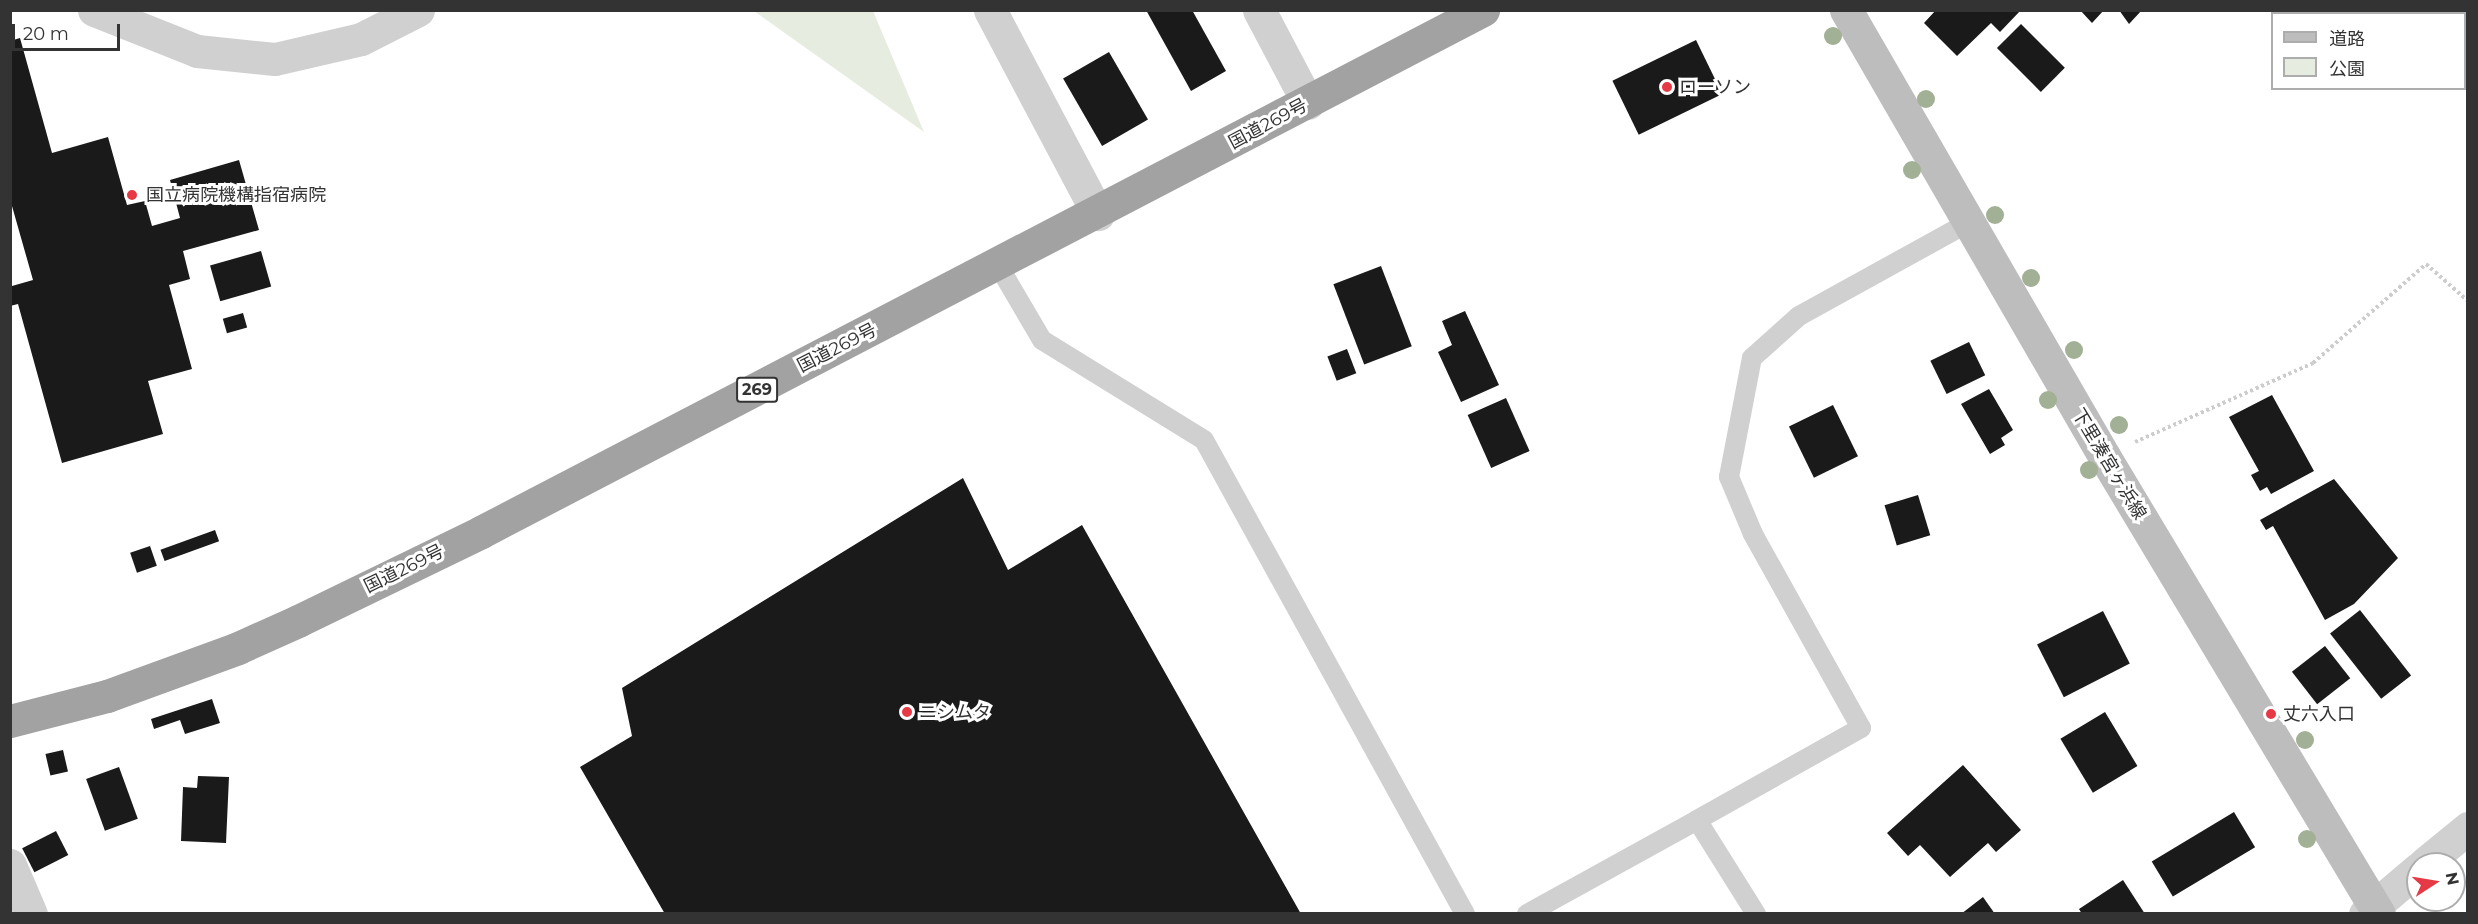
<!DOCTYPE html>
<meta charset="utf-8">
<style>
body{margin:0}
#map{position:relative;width:2478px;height:924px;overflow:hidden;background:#fff;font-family:Montserrat,"Noto Sans JP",sans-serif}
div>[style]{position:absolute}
.green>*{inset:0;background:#e6ecdf}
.stream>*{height:10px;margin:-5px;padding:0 5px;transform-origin:5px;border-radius:5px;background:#cfe2ee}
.building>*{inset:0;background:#1a1a1a;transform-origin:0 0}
.path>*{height:4px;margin-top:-2px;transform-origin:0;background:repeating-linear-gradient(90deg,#cdcdcd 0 3px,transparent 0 6px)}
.service>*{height:20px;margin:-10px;padding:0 10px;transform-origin:10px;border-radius:10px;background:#d0d0d0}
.minor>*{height:33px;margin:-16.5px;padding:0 16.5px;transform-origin:16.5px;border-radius:16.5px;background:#d0d0d0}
.tertiary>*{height:33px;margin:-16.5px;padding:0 16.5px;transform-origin:16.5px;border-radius:16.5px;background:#d0d0d0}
.secondary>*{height:33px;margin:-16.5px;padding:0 16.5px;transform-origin:16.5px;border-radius:16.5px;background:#bdbdbd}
.trunk>*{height:33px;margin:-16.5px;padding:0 16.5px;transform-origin:16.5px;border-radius:16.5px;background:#a2a2a2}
.trees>*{width:18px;height:18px;margin:-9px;border-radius:50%;background:#a2b095}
.dots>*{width:16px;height:16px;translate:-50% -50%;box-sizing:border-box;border:3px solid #fff;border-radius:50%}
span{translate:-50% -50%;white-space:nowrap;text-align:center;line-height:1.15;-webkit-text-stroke:6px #fff;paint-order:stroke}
.shield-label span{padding:2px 4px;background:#fff;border:2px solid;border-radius:4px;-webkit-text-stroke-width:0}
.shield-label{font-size:16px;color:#333;font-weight:700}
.poi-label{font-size:18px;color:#333}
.left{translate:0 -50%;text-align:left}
.street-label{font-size:18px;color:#333}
.frame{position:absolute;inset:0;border:12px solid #333;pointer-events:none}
.legend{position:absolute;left:2271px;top:12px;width:195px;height:78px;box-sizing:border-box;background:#fff;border:2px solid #adadad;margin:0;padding:8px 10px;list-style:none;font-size:18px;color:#333}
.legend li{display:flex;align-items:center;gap:12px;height:30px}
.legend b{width:30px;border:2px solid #adadad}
.north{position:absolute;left:2406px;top:852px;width:60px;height:60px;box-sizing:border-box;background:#fff;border:2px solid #adadad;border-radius:50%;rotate:78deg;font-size:16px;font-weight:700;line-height:24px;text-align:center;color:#333}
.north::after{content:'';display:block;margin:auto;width:21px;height:27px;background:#e63946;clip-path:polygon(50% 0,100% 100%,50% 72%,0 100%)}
.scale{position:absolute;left:12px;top:24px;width:108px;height:27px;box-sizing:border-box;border:3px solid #333;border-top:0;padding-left:8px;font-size:18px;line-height:21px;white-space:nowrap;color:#333;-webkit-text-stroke:4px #fff;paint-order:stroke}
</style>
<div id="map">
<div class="green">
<div style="clip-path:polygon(754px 11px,873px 11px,924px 132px)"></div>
</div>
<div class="stream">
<div style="left:2419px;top:10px;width:5px;rotate:53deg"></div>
<div style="left:2464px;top:59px;width:5px;rotate:37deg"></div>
</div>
<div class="building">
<div style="clip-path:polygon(1146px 10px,1192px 10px,1226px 71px,1191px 91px)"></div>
<div style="clip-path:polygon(1936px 10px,2021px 10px,2000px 32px,1991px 23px,1957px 56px,1924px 23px)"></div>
<div style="clip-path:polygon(2080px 10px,2104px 10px,2092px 23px)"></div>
<div style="clip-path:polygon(2119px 10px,2142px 10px,2129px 24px)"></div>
<div style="left:2021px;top:24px;width:62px;height:34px;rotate:45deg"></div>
<div style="clip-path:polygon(20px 38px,52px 153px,108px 137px,127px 205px,145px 201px,152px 226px,180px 218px,170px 180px,239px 160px,259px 230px,183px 251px,190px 279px,169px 285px,192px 369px,148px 381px,163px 434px,62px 463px,18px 304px,10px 306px,12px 286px,33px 280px,10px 199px,10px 41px)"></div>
<div style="left:1696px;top:40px;width:60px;height:93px;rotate:64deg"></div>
<div style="left:1109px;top:52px;width:78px;height:53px;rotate:60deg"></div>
<div style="left:261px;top:251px;width:37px;height:53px;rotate:74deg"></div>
<div style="left:1381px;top:266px;width:86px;height:51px;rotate:69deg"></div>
<div style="clip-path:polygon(1465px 311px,1499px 385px,1461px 402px,1438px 352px,1452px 345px,1442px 321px)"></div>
<div style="left:243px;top:313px;width:15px;height:21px;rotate:74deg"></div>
<div style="left:1969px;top:342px;width:37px;height:43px;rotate:64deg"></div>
<div style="left:1347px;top:349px;width:26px;height:21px;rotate:69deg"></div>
<div style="clip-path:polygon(1989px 389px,2013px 430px,2001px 438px,2005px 445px,1990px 454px,1961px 404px)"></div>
<div style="clip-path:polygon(2272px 395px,2314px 471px,2271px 494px,2267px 487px,2260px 491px,2251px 475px,2259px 471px,2229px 417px)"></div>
<div style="left:1506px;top:398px;width:58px;height:42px;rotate:66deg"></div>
<div style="left:1833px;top:405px;width:57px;height:49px;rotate:64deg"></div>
<div style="clip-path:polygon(963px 478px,1008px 570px,1082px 525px,1301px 914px,665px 914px,580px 767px,632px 736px,622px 688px)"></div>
<div style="clip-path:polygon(2334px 479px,2398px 558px,2354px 604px,2325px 620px,2273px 526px,2266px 530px,2260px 520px)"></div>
<div style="left:1918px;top:495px;width:42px;height:35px;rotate:73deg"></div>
<div style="left:215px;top:530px;width:12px;height:58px;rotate:70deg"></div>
<div style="left:150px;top:546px;width:21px;height:21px;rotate:71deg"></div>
<div style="left:2360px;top:610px;width:83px;height:38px;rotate:52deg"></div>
<div style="left:2103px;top:611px;width:59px;height:74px;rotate:63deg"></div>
<div style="left:2325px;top:646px;width:41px;height:42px;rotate:52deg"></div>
<div style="clip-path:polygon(212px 699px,220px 723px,185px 734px,180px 720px,154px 729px,151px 719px)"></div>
<div style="left:2105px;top:712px;width:63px;height:52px;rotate:59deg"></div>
<div style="left:63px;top:750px;width:22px;height:18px;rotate:77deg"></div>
<div style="clip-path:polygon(1963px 765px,2021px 830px,1996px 852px,1988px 843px,1950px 877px,1920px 845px,1908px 856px,1887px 833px)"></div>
<div style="left:119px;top:767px;width:55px;height:35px;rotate:70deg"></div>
<div style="clip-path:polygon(198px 776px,229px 777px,226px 843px,181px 841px,183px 787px,197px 788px)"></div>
<div style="left:2234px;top:812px;width:41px;height:96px;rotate:59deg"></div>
<div style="left:56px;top:831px;width:27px;height:38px;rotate:63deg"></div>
<div style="clip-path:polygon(2123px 880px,2145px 914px,2082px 914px,2079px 909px)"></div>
<div style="clip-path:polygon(1983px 897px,1995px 914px,1961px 914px)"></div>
</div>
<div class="path">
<div style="left:2135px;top:442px;width:195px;rotate:-23.9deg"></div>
<div style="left:2313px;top:363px;width:150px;rotate:-41.2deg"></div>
<div style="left:2426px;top:264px;width:56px;rotate:41.4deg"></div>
</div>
<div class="service">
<div style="left:998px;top:265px;width:87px;rotate:59.6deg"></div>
<div style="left:1042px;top:340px;width:190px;rotate:31.7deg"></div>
<div style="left:1204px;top:440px;width:541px;rotate:61.16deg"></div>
<div style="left:1527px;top:914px;width:194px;rotate:-28.9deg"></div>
<div style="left:1756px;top:914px;width:111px;rotate:-122.1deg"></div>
<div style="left:1697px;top:820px;width:188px;rotate:-29.3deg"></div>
<div style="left:1861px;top:728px;width:222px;rotate:-119.1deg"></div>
<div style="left:1753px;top:534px;width:62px;rotate:-112.8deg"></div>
<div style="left:1729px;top:477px;width:121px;rotate:-79.1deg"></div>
<div style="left:1752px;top:358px;width:63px;rotate:-41.8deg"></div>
<div style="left:1799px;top:316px;width:194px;rotate:-28.9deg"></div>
</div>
<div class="minor">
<div style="left:990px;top:10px;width:231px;rotate:62.1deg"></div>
<div style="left:1259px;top:10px;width:105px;rotate:62.2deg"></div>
<div style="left:2424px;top:864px;width:57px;rotate:-39.3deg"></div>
<div style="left:10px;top:865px;width:53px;rotate:66.8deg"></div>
<div style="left:2365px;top:914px;width:70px;rotate:-40.3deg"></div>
</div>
<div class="tertiary">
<div style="left:94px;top:10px;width:111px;rotate:21.7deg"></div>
<div style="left:197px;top:51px;width:78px;rotate:5.9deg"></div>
<div style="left:275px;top:59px;width:88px;rotate:-13.1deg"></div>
<div style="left:361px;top:39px;width:64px;rotate:-27deg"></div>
</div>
<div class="secondary">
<div style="left:1846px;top:10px;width:515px;rotate:59.95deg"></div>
<div style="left:2104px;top:456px;width:534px;rotate:59.02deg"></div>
</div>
<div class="trunk">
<div style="left:10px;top:721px;width:100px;rotate:-14.5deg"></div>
<div style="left:107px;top:696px;width:140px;rotate:-20.1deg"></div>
<div style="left:238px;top:648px;width:66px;rotate:-24.2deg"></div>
<div style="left:298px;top:621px;width:203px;rotate:-25.9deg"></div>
<div style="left:481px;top:532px;width:1130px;rotate:-27.52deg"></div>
</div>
<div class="trees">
<div style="left:1833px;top:36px"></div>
<div style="left:1926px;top:99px"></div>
<div style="left:1912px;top:170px"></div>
<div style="left:1995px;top:215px"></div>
<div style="left:2031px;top:278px"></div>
<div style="left:2074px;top:350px"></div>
<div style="left:2048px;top:400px"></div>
<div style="left:2119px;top:425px"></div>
<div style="left:2089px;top:470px"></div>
<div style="left:2305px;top:740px"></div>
<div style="left:2307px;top:839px"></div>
</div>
<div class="dots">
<div style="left:1667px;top:87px;background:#e63946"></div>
<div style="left:132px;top:195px;background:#e63946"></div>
<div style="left:907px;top:712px;background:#e63946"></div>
<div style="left:2271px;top:714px;background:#e63946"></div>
</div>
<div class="shield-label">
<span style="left:757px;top:390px">269</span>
</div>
<div class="poi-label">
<span class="left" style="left:1679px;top:87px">ローソン</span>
<span class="left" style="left:146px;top:195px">国立病院機構指宿病院</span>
<span class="left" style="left:919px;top:712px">ニシムタ</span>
<span class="left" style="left:2283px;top:714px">丈六入口</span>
</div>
<div class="street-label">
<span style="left:1268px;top:124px;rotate:-28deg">国道269号</span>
<span style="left:837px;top:348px;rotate:-27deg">国道269号</span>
<span style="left:2109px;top:464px;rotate:59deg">下里湊宮ヶ浜線</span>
<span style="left:404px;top:569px;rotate:-26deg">国道269号</span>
</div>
<div class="frame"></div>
<ul class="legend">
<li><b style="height:8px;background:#bdbdbd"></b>道路</li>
<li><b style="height:16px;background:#e6ecdf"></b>公園</li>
</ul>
<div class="north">N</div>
<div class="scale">20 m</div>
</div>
